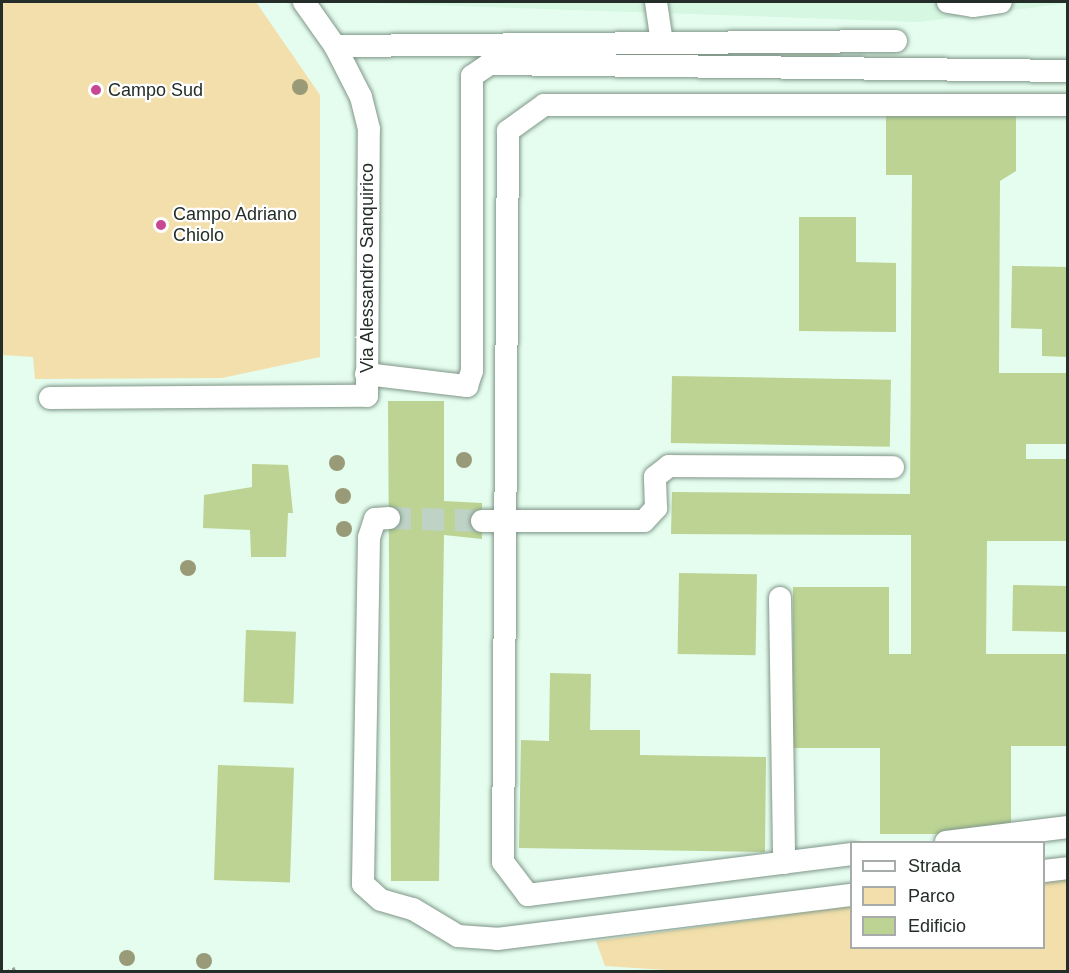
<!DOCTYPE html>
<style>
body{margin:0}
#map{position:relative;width:1069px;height:973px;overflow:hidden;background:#e5fdee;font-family:Arial,sans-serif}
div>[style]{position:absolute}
.built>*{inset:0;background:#d6f7e2}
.green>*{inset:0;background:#f2dfab}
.building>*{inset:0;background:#bcd393;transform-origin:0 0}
.minor-tunnel>*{height:22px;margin-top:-11px;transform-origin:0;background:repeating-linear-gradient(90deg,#bed3c6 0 22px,transparent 0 33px)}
.path>*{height:4px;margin-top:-2px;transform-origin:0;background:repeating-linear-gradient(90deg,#94a69b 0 3px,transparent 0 6px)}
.roads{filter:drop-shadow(0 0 2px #7f9688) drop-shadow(0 0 2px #7f9688)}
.minor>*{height:22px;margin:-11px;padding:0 11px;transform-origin:11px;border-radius:11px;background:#fff}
.trees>*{width:16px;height:16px;margin:-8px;border-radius:50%;background:#999a78}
.dots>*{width:16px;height:16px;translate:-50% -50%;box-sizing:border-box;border:3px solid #fff;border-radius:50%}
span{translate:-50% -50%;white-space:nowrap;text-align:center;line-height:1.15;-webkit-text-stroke:4.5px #fff;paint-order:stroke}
.poi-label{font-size:18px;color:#242d27}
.left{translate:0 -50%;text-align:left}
.street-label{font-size:18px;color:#242d27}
.frame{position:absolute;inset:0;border:3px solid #242d27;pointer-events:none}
.legend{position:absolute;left:850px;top:841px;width:195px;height:108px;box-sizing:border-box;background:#fff;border:2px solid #a7aba9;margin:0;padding:8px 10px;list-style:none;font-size:18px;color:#242d27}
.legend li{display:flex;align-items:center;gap:12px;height:30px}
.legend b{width:30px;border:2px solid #a7aba9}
</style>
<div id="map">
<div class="built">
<div style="clip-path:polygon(345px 2px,1067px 2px,1068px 3px,919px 22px)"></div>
</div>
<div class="green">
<div style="clip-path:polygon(2px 2px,256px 2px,320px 95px,320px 357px,222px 378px,35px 379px,33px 357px,2px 355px)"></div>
<div style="clip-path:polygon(1067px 876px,1067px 971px,696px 972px,605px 966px,596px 941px,851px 906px,852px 948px,1044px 948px,1044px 880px)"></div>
</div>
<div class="building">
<div style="clip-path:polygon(886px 110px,1016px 111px,1016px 171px,1000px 181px,999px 373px,1068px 373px,1068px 444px,1026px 444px,1026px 459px,1068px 459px,1068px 541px,987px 541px,986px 654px,1068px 654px,1068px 746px,1011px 746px,1011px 834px,880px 834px,880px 748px,793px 748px,793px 587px,889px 587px,889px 654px,911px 654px,911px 535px,671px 534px,672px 492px,910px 494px,912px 175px,886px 175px)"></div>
<div style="clip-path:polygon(799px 217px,856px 217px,856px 262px,896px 263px,896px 332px,799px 331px)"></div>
<div style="clip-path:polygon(1012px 266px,1068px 267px,1068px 357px,1042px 356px,1042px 329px,1011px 328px)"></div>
<div style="left:672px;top:376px;width:219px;height:67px;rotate:1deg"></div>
<div style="clip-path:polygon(388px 401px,444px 401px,444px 501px,482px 503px,482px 539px,444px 535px,439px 881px,391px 881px)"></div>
<div style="clip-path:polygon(252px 464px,288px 465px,293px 513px,288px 513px,286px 557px,251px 557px,250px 530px,203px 528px,204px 495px,252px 487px)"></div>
<div style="left:679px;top:573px;width:78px;height:81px;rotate:1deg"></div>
<div style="left:1013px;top:585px;width:55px;height:46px;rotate:1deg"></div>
<div style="left:246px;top:630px;width:50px;height:72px;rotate:2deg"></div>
<div style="clip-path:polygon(550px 673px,591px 674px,590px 730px,640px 730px,640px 755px,766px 757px,765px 852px,519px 848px,521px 740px,549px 741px)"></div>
<div style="left:218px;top:765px;width:76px;height:115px;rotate:2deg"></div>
</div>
<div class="minor-tunnel">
<div style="left:389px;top:518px;width:93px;rotate:1.8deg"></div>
</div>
<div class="path">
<div style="left:7px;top:972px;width:9px;rotate:-21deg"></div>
</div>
<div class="roads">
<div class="minor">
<div style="left:656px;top:2px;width:41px;rotate:81.7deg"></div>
<div style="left:948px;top:2px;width:25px;rotate:9deg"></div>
<div style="left:973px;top:6px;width:28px;rotate:-8deg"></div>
<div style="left:335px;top:46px;width:561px;rotate:-0.51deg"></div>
<div style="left:366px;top:374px;width:102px;rotate:6.8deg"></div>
<div style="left:467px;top:386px;width:16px;rotate:-72deg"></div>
<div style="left:472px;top:371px;width:295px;rotate:-90deg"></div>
<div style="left:472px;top:76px;width:22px;rotate:-34deg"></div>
<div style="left:490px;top:64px;width:578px;rotate:0.69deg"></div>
<div style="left:50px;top:398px;width:317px;rotate:-0.4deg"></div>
<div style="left:367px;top:396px;width:267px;rotate:-89.6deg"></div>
<div style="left:369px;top:129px;width:33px;rotate:-104deg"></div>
<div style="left:361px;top:97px;width:57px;rotate:-117deg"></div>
<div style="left:335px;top:46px;width:54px;rotate:-125.2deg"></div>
<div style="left:389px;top:518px;width:14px;rotate:176deg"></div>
<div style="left:375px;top:519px;width:20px;rotate:108deg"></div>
<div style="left:369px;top:538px;width:346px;rotate:91deg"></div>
<div style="left:363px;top:884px;width:24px;rotate:42deg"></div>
<div style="left:381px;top:900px;width:33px;rotate:16deg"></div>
<div style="left:413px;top:909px;width:52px;rotate:31deg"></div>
<div style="left:458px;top:936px;width:39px;rotate:4deg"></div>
<div style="left:497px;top:939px;width:358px;rotate:-7.1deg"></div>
<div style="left:482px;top:521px;width:162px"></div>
<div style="left:644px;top:521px;width:18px;rotate:-47deg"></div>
<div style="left:656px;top:508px;width:31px;rotate:-92deg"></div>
<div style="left:655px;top:477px;width:18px;rotate:-38deg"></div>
<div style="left:669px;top:466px;width:224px;rotate:0.3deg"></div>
<div style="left:780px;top:598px;width:265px;rotate:89.1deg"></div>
<div style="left:946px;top:842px;width:123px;rotate:-7deg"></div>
<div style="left:852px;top:854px;width:327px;rotate:172.8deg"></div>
<div style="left:528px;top:895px;width:41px;rotate:-127.1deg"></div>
<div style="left:503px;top:862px;width:731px;rotate:-89.61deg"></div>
<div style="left:508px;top:131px;width:44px;rotate:-35.8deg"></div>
<div style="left:544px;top:105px;width:524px"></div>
<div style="left:1044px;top:871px;width:24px;rotate:-7deg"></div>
</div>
</div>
<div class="trees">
<div style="left:300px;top:87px"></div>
<div style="left:464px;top:460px"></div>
<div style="left:337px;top:463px"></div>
<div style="left:343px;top:496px"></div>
<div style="left:344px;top:529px"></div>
<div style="left:188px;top:568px"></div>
<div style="left:127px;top:958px"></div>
<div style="left:204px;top:961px"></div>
</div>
<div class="dots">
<div style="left:96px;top:90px;background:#c74792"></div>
<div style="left:161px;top:225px;background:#c74792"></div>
</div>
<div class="poi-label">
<span class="left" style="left:108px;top:90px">Campo Sud</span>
<span class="left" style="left:173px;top:225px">Campo Adriano<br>Chiolo</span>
</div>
<div class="street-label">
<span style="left:367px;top:268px;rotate:-90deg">Via Alessandro Sanquirico</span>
</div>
<div class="frame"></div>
<ul class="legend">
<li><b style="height:8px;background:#fff"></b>Strada</li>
<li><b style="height:16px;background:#f2dfab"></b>Parco</li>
<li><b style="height:16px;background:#bcd393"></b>Edificio</li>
</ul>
</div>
